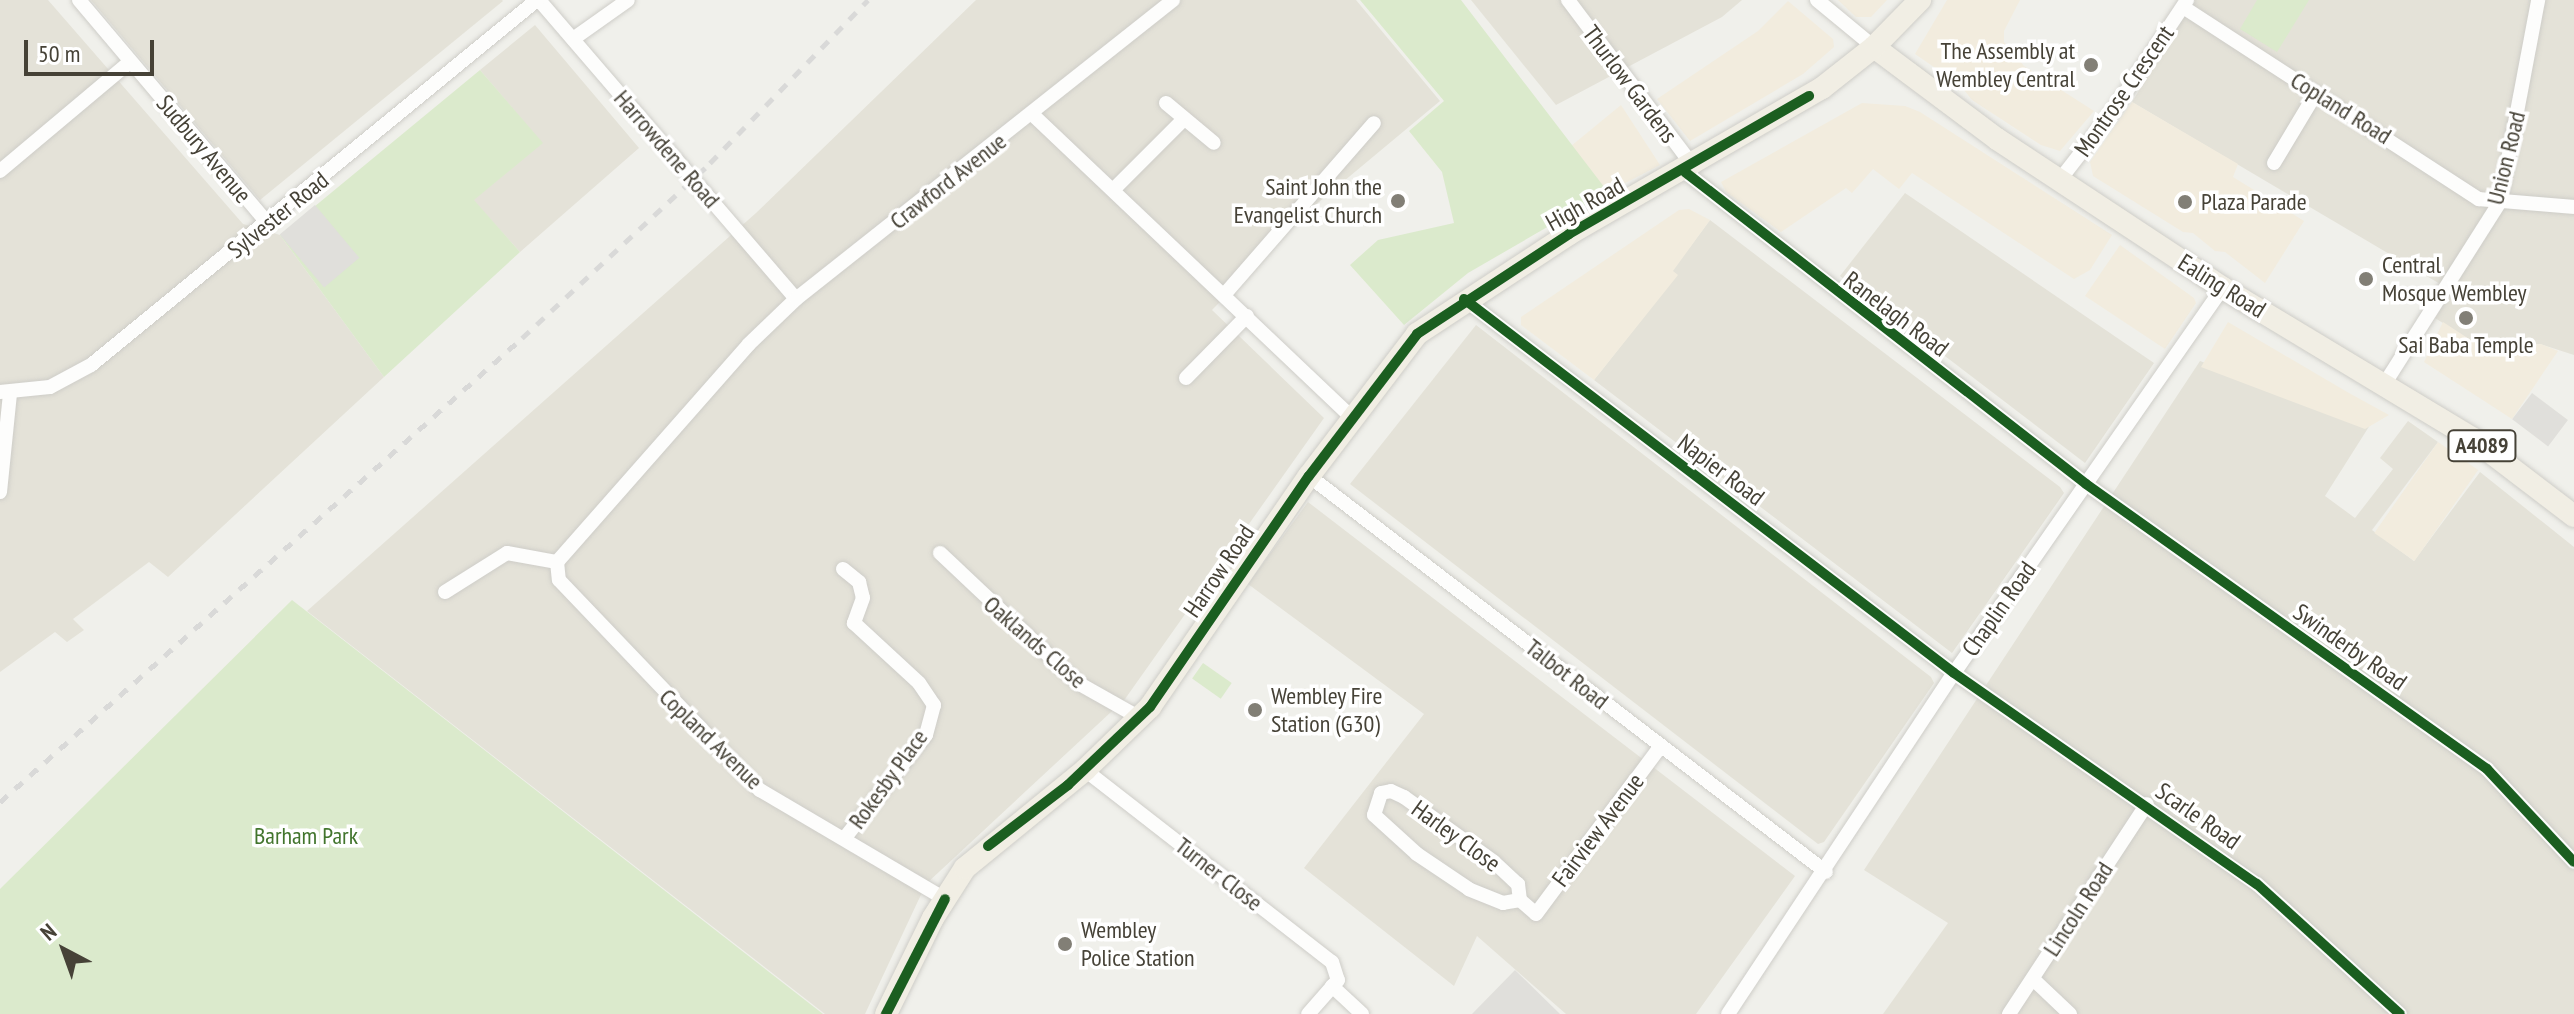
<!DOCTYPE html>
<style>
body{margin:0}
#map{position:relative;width:2574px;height:1014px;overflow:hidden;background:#f0f0eb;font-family:"PT Sans Narrow",sans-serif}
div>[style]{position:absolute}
.residential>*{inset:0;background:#e4e2d8}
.commercial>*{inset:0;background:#f2ecde;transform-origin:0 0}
.green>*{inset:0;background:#dbeacc;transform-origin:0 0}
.parking>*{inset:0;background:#e0dfdb;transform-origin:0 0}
.roads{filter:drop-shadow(0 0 2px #cecdc8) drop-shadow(0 0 2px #cecdc8)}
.minor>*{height:14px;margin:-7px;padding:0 7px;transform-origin:7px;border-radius:7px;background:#fdfdfc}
.primary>*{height:22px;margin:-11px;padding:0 11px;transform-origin:11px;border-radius:11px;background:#f1eee4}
.rail>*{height:5px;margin-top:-2.5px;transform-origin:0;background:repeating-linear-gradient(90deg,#d9d9d8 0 10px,transparent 0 20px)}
.cycleway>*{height:10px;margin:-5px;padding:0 5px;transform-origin:5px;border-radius:5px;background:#1b5e20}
.dots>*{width:22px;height:22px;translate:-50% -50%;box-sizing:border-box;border:4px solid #fff;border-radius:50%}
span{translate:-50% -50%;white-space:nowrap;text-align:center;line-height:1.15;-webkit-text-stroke:7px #fff;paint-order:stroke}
.shield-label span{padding:2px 6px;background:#fff;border:2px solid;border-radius:6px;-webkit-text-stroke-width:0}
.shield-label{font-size:22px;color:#464237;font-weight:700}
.poi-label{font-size:24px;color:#464237}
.right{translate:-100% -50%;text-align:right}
.left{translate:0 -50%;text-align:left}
.street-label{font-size:24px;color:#464237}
.park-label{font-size:24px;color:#42752d}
.north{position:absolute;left:24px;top:910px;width:80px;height:80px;-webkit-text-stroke:6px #fff;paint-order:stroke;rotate:319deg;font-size:22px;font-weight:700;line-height:32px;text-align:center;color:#464237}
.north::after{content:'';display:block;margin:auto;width:28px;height:36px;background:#464237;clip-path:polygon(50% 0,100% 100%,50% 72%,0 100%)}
.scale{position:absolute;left:24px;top:40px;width:130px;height:36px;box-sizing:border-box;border:4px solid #464237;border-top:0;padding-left:10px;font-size:24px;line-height:28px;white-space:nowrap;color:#464237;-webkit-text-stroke:6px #fff;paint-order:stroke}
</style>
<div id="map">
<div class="residential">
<div style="clip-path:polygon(0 0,48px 0,243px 224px,280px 235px,384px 377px,168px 577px,149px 562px,73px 619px,84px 630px,67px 642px,55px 632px,0 672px)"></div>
<div style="clip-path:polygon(91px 0,502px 0,503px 1px,260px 200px)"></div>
<div style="clip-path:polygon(976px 0,1356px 0,1440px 101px,1314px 206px,1212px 310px,1324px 418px,1125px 699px,926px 884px,865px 1014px,825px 1014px,307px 611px,756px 213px)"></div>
<div style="clip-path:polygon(1471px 0,1742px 0,1722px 17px,1556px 105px)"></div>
<div style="clip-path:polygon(2193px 0,2574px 0,2574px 355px,2540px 344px,2486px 350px,2435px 318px,2452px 291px,2132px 102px)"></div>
<div style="clip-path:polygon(535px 25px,639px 148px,520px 252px,473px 200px,542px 143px,480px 70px)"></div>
<div style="clip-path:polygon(1905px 193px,2154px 363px,2085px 463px,1840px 276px)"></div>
<div style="clip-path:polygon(1710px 220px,2060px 487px,2064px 493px,1952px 653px,1594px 380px,1677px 275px,1672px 271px)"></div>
<div style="clip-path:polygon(1476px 325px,1931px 677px,1934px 683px,1824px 842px,1818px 844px,1350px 484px)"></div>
<div style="clip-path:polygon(2200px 361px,2370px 425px,2325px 496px,2355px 518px,2393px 469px,2380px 458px,2408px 421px,2438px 442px,2372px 530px,2414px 561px,2480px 472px,2574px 547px,2574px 1014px,1883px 1014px,1948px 923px,1864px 870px)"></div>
<div style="clip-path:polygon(1308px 502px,1795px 876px,1696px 1014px,1566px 1014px,1477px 936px,1454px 986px,1304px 868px,1424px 714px,1248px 584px)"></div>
</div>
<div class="commercial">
<div style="clip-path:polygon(1838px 0,1887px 0,1871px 17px,1856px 17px)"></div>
<div style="clip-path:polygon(1947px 0,2020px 0,2004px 31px,2004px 42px,2024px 66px,2094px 111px,2060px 151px,2041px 145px,1972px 100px,1960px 85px,1915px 54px)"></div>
<div style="clip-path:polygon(1788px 1px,1833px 39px,1834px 47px,1803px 74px,1690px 141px,1657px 99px,1758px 31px)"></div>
<div style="clip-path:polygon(2132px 102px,2238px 164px,2233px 177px,2304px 221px,2265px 283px,2225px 252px,2215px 251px,2193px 233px,2183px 232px,2093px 176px,2090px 162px)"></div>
<div style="clip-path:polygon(1862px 103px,1905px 106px,1920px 112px,2112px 235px,2090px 270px,2074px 279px,1912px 173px,1899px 189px,1873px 169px,1852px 193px,1846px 188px,1781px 232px,1726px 192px,1721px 182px)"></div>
<div style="clip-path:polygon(1621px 105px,1660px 165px,1608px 192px,1571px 146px)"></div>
<div style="clip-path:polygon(1689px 209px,1710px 220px,1673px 271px,1678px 275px,1594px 380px,1521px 325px,1521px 317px,1679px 210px)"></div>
<div style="clip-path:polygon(2120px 245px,2194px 298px,2196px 303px,2165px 349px,2085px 296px)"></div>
<div style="clip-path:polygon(2228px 322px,2349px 393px,2389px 415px,2365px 429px,2201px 367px)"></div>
<div style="clip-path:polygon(2443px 322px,2486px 350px,2541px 344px,2558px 351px,2512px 419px,2424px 362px)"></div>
<div style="left:2438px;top:442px;width:49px;height:111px;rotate:35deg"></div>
</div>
<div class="green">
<div style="clip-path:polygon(1360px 0,1461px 0,1608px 192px,1468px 273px,1404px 325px,1350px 265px,1378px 240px,1454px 223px,1442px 172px,1409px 131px,1444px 101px)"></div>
<div style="clip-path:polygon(2257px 0,2309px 0,2277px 52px,2240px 29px)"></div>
<div style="clip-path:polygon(480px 70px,543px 143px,474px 200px,520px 252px,384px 377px,280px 235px)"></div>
<div style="clip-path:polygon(292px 600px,823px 1014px,0 1014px,0 889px)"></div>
<div style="left:1203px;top:663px;width:35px;height:19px;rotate:35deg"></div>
</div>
<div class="parking">
<div style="left:315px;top:205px;width:69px;height:46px;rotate:50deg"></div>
<div style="left:2532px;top:393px;width:45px;height:33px;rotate:37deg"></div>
<div style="clip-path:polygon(1515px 970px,1560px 1014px,1472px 1014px)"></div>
</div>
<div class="roads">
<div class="minor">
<div style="left:79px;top:0;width:293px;rotate:49.8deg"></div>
<div style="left:539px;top:0;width:394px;rotate:49.3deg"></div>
<div style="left:1568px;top:0;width:209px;rotate:53deg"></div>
<div style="left:1817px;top:0;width:74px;rotate:39.5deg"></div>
<div style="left:2183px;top:7px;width:353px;rotate:33deg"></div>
<div style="left:2479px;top:199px;width:95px;rotate:4.8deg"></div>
<div style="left:573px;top:39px;width:67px;rotate:-35.3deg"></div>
<div style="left:1166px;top:103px;width:62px;rotate:39.8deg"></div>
<div style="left:1032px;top:114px;width:440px;rotate:43.5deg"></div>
<div style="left:2274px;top:163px;width:82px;rotate:-59deg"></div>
<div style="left:0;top:171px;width:170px;rotate:-40deg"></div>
<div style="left:1685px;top:172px;width:508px;rotate:37.88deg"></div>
<div style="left:2086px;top:484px;width:492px;rotate:35.4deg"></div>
<div style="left:2487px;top:769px;width:127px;rotate:46.9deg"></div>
<div style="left:2059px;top:181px;width:90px;rotate:-52.2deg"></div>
<div style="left:2114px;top:110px;width:132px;rotate:-56.4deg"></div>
<div style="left:1114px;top:189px;width:99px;rotate:-45deg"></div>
<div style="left:1224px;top:295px;width:228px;rotate:-48.9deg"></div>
<div style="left:1464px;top:299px;width:616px;rotate:37.35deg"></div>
<div style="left:1954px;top:673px;width:369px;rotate:34.9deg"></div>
<div style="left:2257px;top:884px;width:193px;rotate:42.3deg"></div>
<div style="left:1186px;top:378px;width:87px;rotate:-45.5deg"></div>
<div style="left:2385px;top:383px;width:214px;rotate:-57.6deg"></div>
<div style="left:2500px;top:202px;width:206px;rotate:-79.3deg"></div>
<div style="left:0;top:392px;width:50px;rotate:-5.7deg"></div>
<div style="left:50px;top:387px;width:47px;rotate:-28.2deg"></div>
<div style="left:91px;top:365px;width:576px;rotate:-39.3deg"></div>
<div style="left:1309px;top:476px;width:651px;rotate:37.45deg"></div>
<div style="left:0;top:492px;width:100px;rotate:-84.2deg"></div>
<div style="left:940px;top:553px;width:190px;rotate:43.3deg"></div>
<div style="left:1078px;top:683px;width:71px;rotate:29.4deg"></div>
<div style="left:557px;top:562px;width:290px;rotate:-48.6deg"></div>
<div style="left:749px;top:344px;width:65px;rotate:-43.8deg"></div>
<div style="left:796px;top:299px;width:481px;rotate:-38.4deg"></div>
<div style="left:557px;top:562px;width:18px;rotate:84deg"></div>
<div style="left:559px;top:580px;width:291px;rotate:46.3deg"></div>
<div style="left:760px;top:790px;width:215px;rotate:30.5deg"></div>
<div style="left:843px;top:569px;width:21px;rotate:39deg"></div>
<div style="left:859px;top:582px;width:16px;rotate:76deg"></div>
<div style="left:863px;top:598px;width:27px;rotate:110deg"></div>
<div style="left:854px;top:623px;width:88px;rotate:42.7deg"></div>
<div style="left:919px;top:683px;width:27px;rotate:56deg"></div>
<div style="left:934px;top:705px;width:31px;rotate:105deg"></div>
<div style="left:926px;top:735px;width:132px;rotate:128.3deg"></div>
<div style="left:445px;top:592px;width:73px;rotate:-32.2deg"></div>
<div style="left:507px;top:553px;width:51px;rotate:10.2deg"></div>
<div style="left:1085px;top:770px;width:313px;rotate:37.9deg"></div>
<div style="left:1332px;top:962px;width:19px;rotate:72deg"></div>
<div style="left:1338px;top:980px;width:45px;rotate:131.4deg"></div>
<div style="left:1520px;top:900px;width:17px;rotate:170deg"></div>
<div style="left:1503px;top:903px;width:37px;rotate:-158deg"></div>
<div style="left:1469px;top:889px;width:63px;rotate:-146.1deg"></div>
<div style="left:1417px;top:854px;width:58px;rotate:-137.8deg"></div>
<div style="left:1374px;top:815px;width:23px;rotate:-72deg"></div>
<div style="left:1381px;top:793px;width:10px;rotate:-11deg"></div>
<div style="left:1391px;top:791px;width:14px;rotate:25deg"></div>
<div style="left:1404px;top:797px;width:111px;rotate:35.8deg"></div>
<div style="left:1494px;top:862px;width:33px;rotate:43deg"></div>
<div style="left:1518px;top:884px;width:16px;rotate:83deg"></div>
<div style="left:1520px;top:900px;width:21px;rotate:41deg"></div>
<div style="left:1536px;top:914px;width:208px;rotate:-53.4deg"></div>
<div style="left:2033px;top:979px;width:51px;rotate:43.4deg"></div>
<div style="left:1332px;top:986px;width:41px;rotate:43deg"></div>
<div style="left:1728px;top:1014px;width:409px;rotate:-56.5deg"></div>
<div style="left:1954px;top:673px;width:470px;rotate:-55.1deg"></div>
<div style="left:2009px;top:1014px;width:251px;rotate:-56.7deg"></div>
</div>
<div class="primary">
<div style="left:1874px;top:47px;width:154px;rotate:36.8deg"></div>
<div style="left:1997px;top:139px;width:271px;rotate:33.4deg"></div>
<div style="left:2223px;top:288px;width:292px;rotate:31.1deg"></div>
<div style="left:2473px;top:439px;width:127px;rotate:37.3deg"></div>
<div style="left:886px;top:1014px;width:107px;rotate:-63.9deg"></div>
<div style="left:933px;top:918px;width:59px;rotate:-57.4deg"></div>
<div style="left:965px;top:868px;width:155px;rotate:-39.2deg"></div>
<div style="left:1085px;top:770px;width:91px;rotate:-44.1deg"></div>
<div style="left:1150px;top:707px;width:280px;rotate:-55.5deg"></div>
<div style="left:1309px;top:476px;width:178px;rotate:-52.7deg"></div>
<div style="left:1417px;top:334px;width:182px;rotate:-33.3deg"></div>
<div style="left:1569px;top:234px;width:292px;rotate:-30deg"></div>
<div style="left:1822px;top:88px;width:66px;rotate:-38.3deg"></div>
<div style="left:1874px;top:47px;width:66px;rotate:-45.6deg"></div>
</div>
</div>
<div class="rail">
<div style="left:0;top:802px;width:698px;rotate:-41.63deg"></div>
<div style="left:522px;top:338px;width:257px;rotate:-42.9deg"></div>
<div style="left:710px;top:163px;width:227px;rotate:-45.9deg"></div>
</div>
<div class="cycleway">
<div style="left:1685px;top:172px;width:508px;rotate:37.88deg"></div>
<div style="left:2086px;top:484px;width:492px;rotate:35.4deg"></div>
<div style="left:2487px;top:769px;width:127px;rotate:46.9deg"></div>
<div style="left:1464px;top:299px;width:616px;rotate:37.35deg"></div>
<div style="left:1954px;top:673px;width:369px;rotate:34.9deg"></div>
<div style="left:2257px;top:884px;width:193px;rotate:42.3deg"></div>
<div style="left:988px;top:846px;width:101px;rotate:-37.3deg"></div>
<div style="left:1068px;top:785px;width:113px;rotate:-43.6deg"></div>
<div style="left:1150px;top:707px;width:280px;rotate:-55.5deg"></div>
<div style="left:1309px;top:476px;width:178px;rotate:-52.7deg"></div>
<div style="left:1417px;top:334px;width:182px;rotate:-33.3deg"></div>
<div style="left:1569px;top:234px;width:277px;rotate:-29.9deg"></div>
<div style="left:886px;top:1014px;width:129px;rotate:-62.8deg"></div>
</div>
<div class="dots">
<div style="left:2091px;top:65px;background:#827f76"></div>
<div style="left:1398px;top:201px;background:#827f76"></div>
<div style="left:2185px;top:202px;background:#827f76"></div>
<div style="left:2366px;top:279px;background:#827f76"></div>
<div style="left:2466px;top:318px;background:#827f76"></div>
<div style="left:1255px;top:710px;background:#827f76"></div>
<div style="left:1065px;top:944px;background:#827f76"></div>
</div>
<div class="shield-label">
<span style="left:2482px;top:446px">A4089</span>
</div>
<div class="poi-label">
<span class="right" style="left:2075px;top:65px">The Assembly at<br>Wembley Central</span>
<span class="right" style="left:1382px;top:201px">Saint John the<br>Evangelist Church</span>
<span class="left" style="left:2201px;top:202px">Plaza Parade</span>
<span class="left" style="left:2382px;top:279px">Central<br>Mosque Wembley</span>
<span style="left:2466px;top:345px">Sai Baba Temple</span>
<span class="left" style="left:1271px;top:710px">Wembley Fire<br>Station (G30)</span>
<span class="left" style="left:1081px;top:944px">Wembley<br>Police Station</span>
</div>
<div class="street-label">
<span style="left:1630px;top:84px;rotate:53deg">Thurlow Gardens</span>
<span style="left:2124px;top:91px;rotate:-55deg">Montrose Crescent</span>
<span style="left:2341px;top:108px;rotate:32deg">Copland Road</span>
<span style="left:204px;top:149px;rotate:50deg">Sudbury Avenue</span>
<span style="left:667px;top:149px;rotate:49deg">Harrowdene Road</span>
<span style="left:2506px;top:158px;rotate:-76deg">Union Road</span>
<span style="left:948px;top:181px;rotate:-38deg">Crawford Avenue</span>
<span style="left:1585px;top:204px;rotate:-29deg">High Road</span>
<span style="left:278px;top:215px;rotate:-39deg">Sylvester Road</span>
<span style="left:2222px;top:286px;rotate:32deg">Ealing Road</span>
<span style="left:1896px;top:314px;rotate:37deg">Ranelagh Road</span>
<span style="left:1721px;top:470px;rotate:37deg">Napier Road</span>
<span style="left:1219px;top:571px;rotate:-56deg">Harrow Road</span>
<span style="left:1999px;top:609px;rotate:-55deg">Chaplin Road</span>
<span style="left:1035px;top:642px;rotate:41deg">Oaklands Close</span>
<span style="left:2350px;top:647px;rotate:35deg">Swinderby Road</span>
<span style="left:1567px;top:674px;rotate:38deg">Talbot Road</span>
<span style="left:711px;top:739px;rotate:44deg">Copland Avenue</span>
<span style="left:888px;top:779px;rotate:-54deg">Rokesby Place</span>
<span style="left:2198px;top:816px;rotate:35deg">Scarle Road</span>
<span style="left:1598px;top:830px;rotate:-53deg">Fairview Avenue</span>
<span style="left:1456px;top:836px;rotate:36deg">Harley Close</span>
<span style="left:1219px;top:874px;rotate:38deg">Turner Close</span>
<span style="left:2078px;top:909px;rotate:-57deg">Lincoln Road</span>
</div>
<div class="park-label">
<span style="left:306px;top:836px">Barham Park</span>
</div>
<div class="north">N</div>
<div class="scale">50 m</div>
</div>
